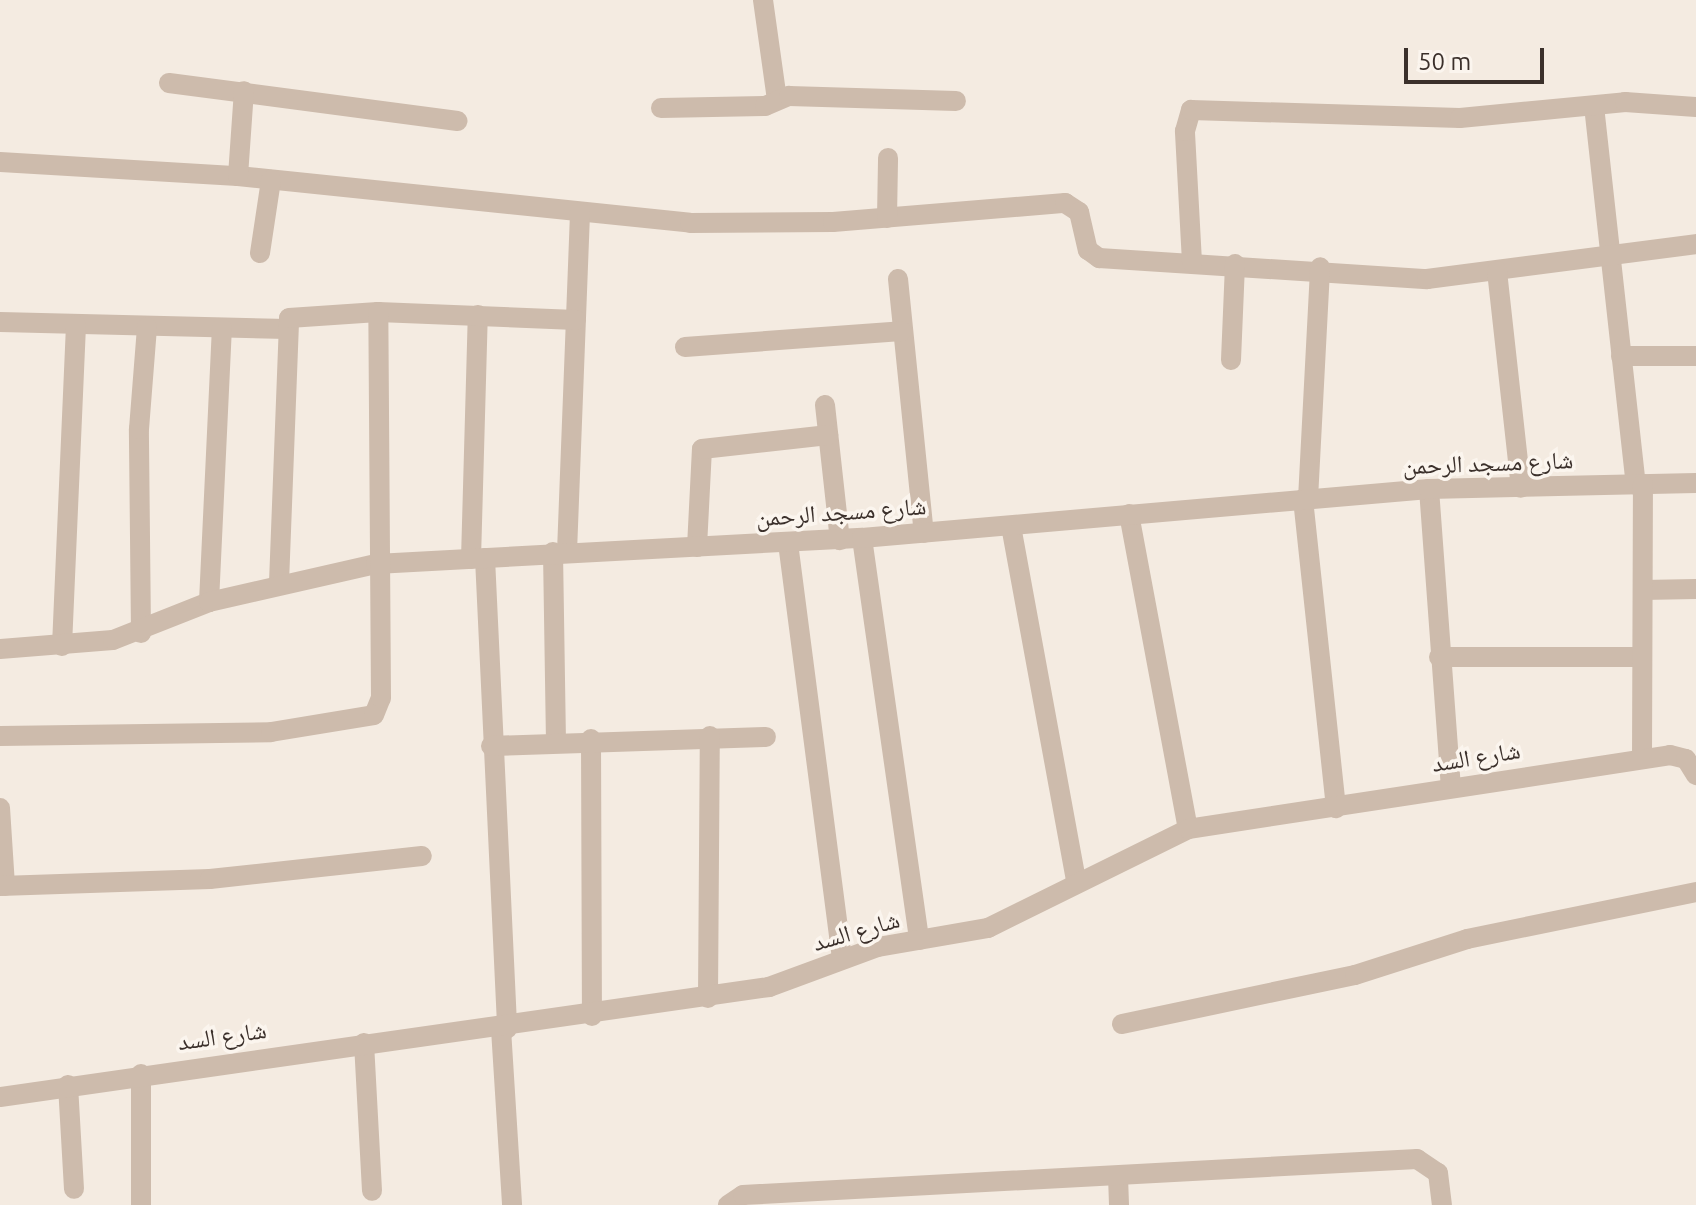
<!DOCTYPE html>
<meta charset="utf-8">
<style>
body{margin:0}
#map{position:relative;width:1696px;height:1205px;overflow:hidden;background:#f4ebe1;font-family:Ubuntu,"Noto Naskh Arabic",sans-serif}
div>[style]{position:absolute}
.minor>*{height:20px;margin:-10px;padding:0 10px;transform-origin:10px;border-radius:10px;background:#cdbbac}
span{translate:-50% -50%;white-space:nowrap;text-align:center;line-height:1.15;-webkit-text-stroke:7px #fbf5ee;paint-order:stroke}
.street-label{font-size:24px;color:#3b302b}
.scale{position:absolute;left:1404px;top:48px;width:140px;height:36px;box-sizing:border-box;border:4px solid #3b302b;border-top:0;padding-left:10px;font-size:24px;line-height:28px;white-space:nowrap;color:#3b302b;-webkit-text-stroke:6px #fbf5ee;paint-order:stroke}
</style>
<div id="map">
<div class="minor">
<div style="left:763px;top:0;width:100px;rotate:82deg"></div>
<div style="left:169px;top:83px;width:291px;rotate:7.5deg"></div>
<div style="left:1594px;top:106px;width:381px;rotate:83.7deg"></div>
<div style="left:661px;top:108px;width:104px;rotate:-1.1deg"></div>
<div style="left:765px;top:106px;width:26px;rotate:-23deg"></div>
<div style="left:789px;top:96px;width:167px;rotate:1.7deg"></div>
<div style="left:0;top:162px;width:238px;rotate:3.4deg"></div>
<div style="left:238px;top:176px;width:454px;rotate:5.9deg"></div>
<div style="left:690px;top:223px;width:143px;rotate:-0.4deg"></div>
<div style="left:833px;top:222px;width:233px;rotate:-4.7deg"></div>
<div style="left:1065px;top:203px;width:17px;rotate:33deg"></div>
<div style="left:1079px;top:212px;width:39px;rotate:77deg"></div>
<div style="left:1088px;top:250px;width:14px;rotate:36deg"></div>
<div style="left:1099px;top:258px;width:329px;rotate:3.7deg"></div>
<div style="left:1427px;top:279px;width:271px;rotate:-7.4deg"></div>
<div style="left:238px;top:176px;width:85px;rotate:-86deg"></div>
<div style="left:887px;top:218px;width:60px;rotate:-89deg"></div>
<div style="left:260px;top:253px;width:74px;rotate:-81.4deg"></div>
<div style="left:1192px;top:262px;width:131px;rotate:-93.1deg"></div>
<div style="left:1185px;top:131px;width:22px;rotate:-74deg"></div>
<div style="left:1191px;top:110px;width:269px;rotate:1.7deg"></div>
<div style="left:1460px;top:118px;width:166px;rotate:-5.5deg"></div>
<div style="left:1625px;top:102px;width:71px;rotate:4deg"></div>
<div style="left:1497px;top:271px;width:218px;rotate:83.7deg"></div>
<div style="left:898px;top:279px;width:255px;rotate:84.2deg"></div>
<div style="left:0;top:322px;width:287px;rotate:1.4deg"></div>
<div style="left:685px;top:347px;width:217px;rotate:-4.2deg"></div>
<div style="left:1621px;top:356px;width:75px"></div>
<div style="left:1231px;top:360px;width:96px;rotate:-87.6deg"></div>
<div style="left:825px;top:405px;width:136px;rotate:83.7deg"></div>
<div style="left:1429px;top:489px;width:298px;rotate:85.8deg"></div>
<div style="left:1303px;top:499px;width:311px;rotate:83.9deg"></div>
<div style="left:1308px;top:499px;width:232px;rotate:-87deg"></div>
<div style="left:1129px;top:514px;width:320px;rotate:79.4deg"></div>
<div style="left:1011px;top:526px;width:360px;rotate:79.6deg"></div>
<div style="left:862px;top:538px;width:406px;rotate:81.9deg"></div>
<div style="left:788px;top:543px;width:418px;rotate:82.6deg"></div>
<div style="left:697px;top:547px;width:98px;rotate:-87.1deg"></div>
<div style="left:702px;top:449px;width:127px;rotate:-6.3deg"></div>
<div style="left:553px;top:552px;width:189px;rotate:89.1deg"></div>
<div style="left:567px;top:552px;width:340px;rotate:-87.8deg"></div>
<div style="left:485px;top:558px;width:471px;rotate:87.3deg"></div>
<div style="left:471px;top:559px;width:244px;rotate:-88.4deg"></div>
<div style="left:279px;top:583px;width:265px;rotate:-87.8deg"></div>
<div style="left:289px;top:318px;width:89px;rotate:-3.9deg"></div>
<div style="left:378px;top:312px;width:198px;rotate:2.3deg"></div>
<div style="left:1643px;top:590px;width:53px;rotate:-1.1deg"></div>
<div style="left:209px;top:602px;width:274px;rotate:-87.3deg"></div>
<div style="left:141px;top:633px;width:204px;rotate:-90.6deg"></div>
<div style="left:139px;top:429px;width:102px;rotate:-85.5deg"></div>
<div style="left:62px;top:646px;width:321px;rotate:-87.5deg"></div>
<div style="left:0;top:649px;width:113px;rotate:-4.6deg"></div>
<div style="left:113px;top:640px;width:103px;rotate:-21.6deg"></div>
<div style="left:209px;top:602px;width:171px;rotate:-12.8deg"></div>
<div style="left:376px;top:564px;width:487px;rotate:-3.1deg"></div>
<div style="left:862px;top:538px;width:569px;rotate:-4.94deg"></div>
<div style="left:1429px;top:489px;width:267px;rotate:-1.3deg"></div>
<div style="left:1439px;top:657px;width:203px"></div>
<div style="left:0;top:736px;width:271px;rotate:-0.8deg"></div>
<div style="left:271px;top:732px;width:104px;rotate:-9.4deg"></div>
<div style="left:374px;top:715px;width:18px;rotate:-68deg"></div>
<div style="left:381px;top:698px;width:386px;rotate:-90.4deg"></div>
<div style="left:591px;top:739px;width:277px;rotate:89.8deg"></div>
<div style="left:491px;top:746px;width:275px;rotate:-1.9deg"></div>
<div style="left:1642px;top:759px;width:275px;rotate:-89.8deg"></div>
<div style="left:0;top:808px;width:78px;rotate:86.3deg"></div>
<div style="left:0;top:886px;width:210px;rotate:-1.9deg"></div>
<div style="left:210px;top:879px;width:213px;rotate:-6.2deg"></div>
<div style="left:708px;top:998px;width:262px;rotate:-89.6deg"></div>
<div style="left:1122px;top:1024px;width:238px;rotate:-11.9deg"></div>
<div style="left:1355px;top:975px;width:118px;rotate:-17.8deg"></div>
<div style="left:1467px;top:939px;width:234px;rotate:-11.6deg"></div>
<div style="left:501px;top:1029px;width:176px;rotate:86.4deg"></div>
<div style="left:364px;top:1043px;width:148px;rotate:86.9deg"></div>
<div style="left:141px;top:1074px;width:131px;rotate:90deg"></div>
<div style="left:68px;top:1085px;width:104px;rotate:86.7deg"></div>
<div style="left:0;top:1097px;width:777px;rotate:-8.14deg"></div>
<div style="left:769px;top:987px;width:116px;rotate:-20.2deg"></div>
<div style="left:878px;top:947px;width:112px;rotate:-9.8deg"></div>
<div style="left:988px;top:928px;width:223px;rotate:-26.3deg"></div>
<div style="left:1188px;top:829px;width:488px;rotate:-8.7deg"></div>
<div style="left:1670px;top:755px;width:16px;rotate:14deg"></div>
<div style="left:1686px;top:759px;width:19px;rotate:58deg"></div>
<div style="left:1118px;top:1176px;width:29px;rotate:88deg"></div>
<div style="left:728px;top:1205px;width:18px;rotate:-34deg"></div>
<div style="left:743px;top:1195px;width:675px;rotate:-3.06deg"></div>
<div style="left:1417px;top:1159px;width:25px;rotate:34deg"></div>
<div style="left:1438px;top:1173px;width:32px;rotate:83deg"></div>
</div>
<div class="street-label">
<span style="left:1488px;top:463px;rotate:-2deg">شارع مسجد الرحمن</span>
<span style="left:841px;top:512px;rotate:-4deg">شارع مسجد الرحمن</span>
<span style="left:1476px;top:757px;rotate:-9deg">شارع السد</span>
<span style="left:856px;top:931px;rotate:-16deg">شارع السد</span>
<span style="left:222px;top:1036px;rotate:-8deg">شارع السد</span>
</div>
<div class="scale">50 m</div>
</div>
